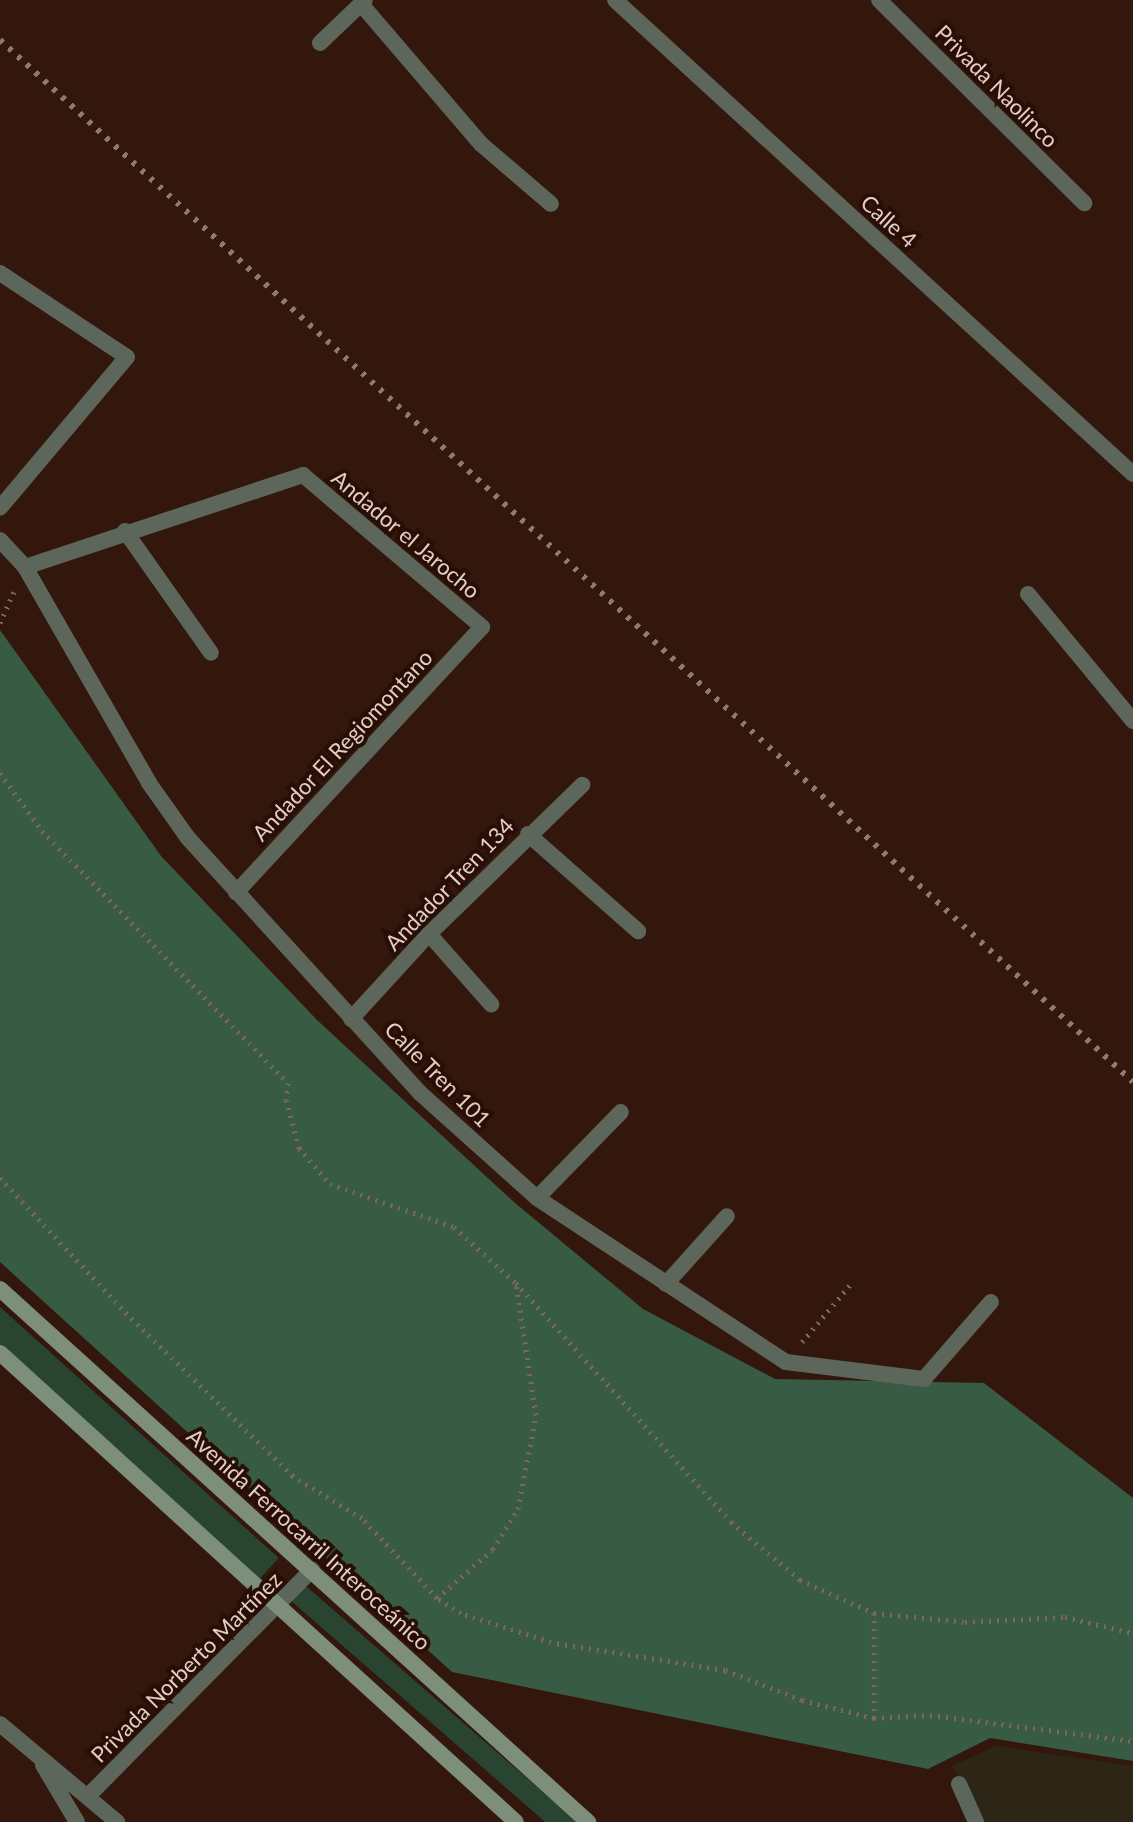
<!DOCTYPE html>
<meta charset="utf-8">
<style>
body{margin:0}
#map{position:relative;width:1133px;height:1822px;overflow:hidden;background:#33170d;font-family:Lato,sans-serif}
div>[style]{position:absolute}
.education>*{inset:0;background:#2d2616}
.green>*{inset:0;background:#294532;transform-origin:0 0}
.forest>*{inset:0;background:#385b44}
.path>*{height:5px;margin-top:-2.5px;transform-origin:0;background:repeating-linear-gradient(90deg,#7e665d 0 2px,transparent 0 8px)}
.service>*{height:16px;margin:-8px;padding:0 8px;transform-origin:8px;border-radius:8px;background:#5c665a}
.minor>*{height:16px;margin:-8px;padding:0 8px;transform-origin:8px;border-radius:8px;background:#5c665a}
.secondary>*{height:16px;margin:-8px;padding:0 8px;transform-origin:8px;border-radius:8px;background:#7d8e7b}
.rail>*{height:6px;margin-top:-3px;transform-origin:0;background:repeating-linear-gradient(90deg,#917971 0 4px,transparent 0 12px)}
span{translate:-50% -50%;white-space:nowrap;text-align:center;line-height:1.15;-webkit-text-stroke:8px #280e05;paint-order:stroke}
.street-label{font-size:22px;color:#e2cec7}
</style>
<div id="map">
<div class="education">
<div style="clip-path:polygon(996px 1746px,1133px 1766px,1133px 1822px,982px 1822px,952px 1766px)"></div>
</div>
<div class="green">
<div style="left:0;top:1307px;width:375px;height:34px;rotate:42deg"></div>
<div style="left:299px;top:1580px;width:369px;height:21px;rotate:41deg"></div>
</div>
<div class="forest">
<div style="clip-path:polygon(0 630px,161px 856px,317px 1020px,515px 1203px,643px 1309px,775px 1379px,984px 1383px,1133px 1498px,1133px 1761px,990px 1738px,928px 1769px,452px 1672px,0 1262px)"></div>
</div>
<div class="path">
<div style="left:0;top:623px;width:36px;rotate:-66deg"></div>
<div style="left:0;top:773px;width:72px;rotate:54.1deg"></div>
<div style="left:42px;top:831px;width:352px;rotate:45.7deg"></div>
<div style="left:288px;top:1083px;width:17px;rotate:97deg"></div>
<div style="left:286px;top:1100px;width:50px;rotate:74.8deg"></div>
<div style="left:299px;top:1148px;width:48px;rotate:49.3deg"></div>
<div style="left:330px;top:1184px;width:131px;rotate:19.1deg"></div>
<div style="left:454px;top:1227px;width:84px;rotate:42.1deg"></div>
<div style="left:516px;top:1283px;width:321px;rotate:48deg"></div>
<div style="left:731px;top:1522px;width:90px;rotate:40deg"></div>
<div style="left:800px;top:1580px;width:81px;rotate:24deg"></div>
<div style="left:874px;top:1613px;width:105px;rotate:90deg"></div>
<div style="left:874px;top:1718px;width:74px;rotate:-166deg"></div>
<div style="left:802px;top:1700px;width:83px;rotate:-158.7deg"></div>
<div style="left:725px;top:1670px;width:176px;rotate:-170.9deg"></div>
<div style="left:551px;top:1642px;width:95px;rotate:-162.1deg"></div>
<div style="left:461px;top:1613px;width:28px;rotate:-148deg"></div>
<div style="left:437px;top:1598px;width:110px;rotate:-133.2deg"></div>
<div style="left:362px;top:1518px;width:81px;rotate:-148.7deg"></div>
<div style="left:293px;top:1476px;width:232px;rotate:-135.7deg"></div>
<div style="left:127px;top:1314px;width:186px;rotate:-133deg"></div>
<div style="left:802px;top:1342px;width:75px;rotate:-49.9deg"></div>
<div style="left:437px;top:1598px;width:74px;rotate:-41.2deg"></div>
<div style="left:493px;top:1549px;width:47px;rotate:-58deg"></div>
<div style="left:518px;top:1509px;width:96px;rotate:-79.2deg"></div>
<div style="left:536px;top:1415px;width:133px;rotate:-98.7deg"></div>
<div style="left:874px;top:1613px;width:91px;rotate:5.6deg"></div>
<div style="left:965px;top:1622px;width:100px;rotate:-2.9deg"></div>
<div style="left:1065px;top:1617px;width:70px;rotate:13.2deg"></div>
<div style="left:874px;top:1718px;width:56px;rotate:-3.1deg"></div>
<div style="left:930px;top:1715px;width:205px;rotate:7.3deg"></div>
</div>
<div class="service">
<div style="left:786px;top:1362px;width:139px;rotate:7deg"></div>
<div style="left:924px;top:1379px;width:102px;rotate:-49deg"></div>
</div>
<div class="minor">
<div style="left:615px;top:0;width:702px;rotate:42.46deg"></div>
<div style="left:879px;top:0;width:289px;rotate:44.7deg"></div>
<div style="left:361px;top:4px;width:184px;rotate:49.4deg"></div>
<div style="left:481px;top:144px;width:92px;rotate:40.6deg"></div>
<div style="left:320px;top:43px;width:62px;rotate:-43.7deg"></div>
<div style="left:0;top:273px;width:152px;rotate:33.5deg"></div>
<div style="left:127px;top:357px;width:197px;rotate:130.1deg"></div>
<div style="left:125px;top:531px;width:149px;rotate:54.8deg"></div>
<div style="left:0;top:540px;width:37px;rotate:47deg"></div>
<div style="left:25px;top:567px;width:249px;rotate:60.1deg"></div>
<div style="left:149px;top:783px;width:67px;rotate:54.7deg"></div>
<div style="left:188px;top:838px;width:345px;rotate:47.7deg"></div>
<div style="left:420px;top:1093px;width:157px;rotate:41.9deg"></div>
<div style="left:537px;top:1198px;width:298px;rotate:33.4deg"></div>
<div style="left:25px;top:567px;width:293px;rotate:-18.3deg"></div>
<div style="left:303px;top:475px;width:235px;rotate:40.3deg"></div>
<div style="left:482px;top:627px;width:362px;rotate:132.8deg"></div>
<div style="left:1028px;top:594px;width:165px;rotate:50.4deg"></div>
<div style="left:528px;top:834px;width:147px;rotate:41.4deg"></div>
<div style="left:429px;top:934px;width:94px;rotate:48.5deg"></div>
<div style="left:351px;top:1019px;width:115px;rotate:-47.5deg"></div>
<div style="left:429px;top:934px;width:214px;rotate:-44.2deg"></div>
<div style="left:537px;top:1198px;width:120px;rotate:-45.7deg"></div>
<div style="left:666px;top:1284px;width:91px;rotate:-48.1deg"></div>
<div style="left:0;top:1724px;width:153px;rotate:39.9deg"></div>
<div style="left:43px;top:1765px;width:66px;rotate:59.2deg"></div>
<div style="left:959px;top:1784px;width:42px;rotate:65.9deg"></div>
<div style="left:89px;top:1795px;width:317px;rotate:-45.3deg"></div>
</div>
<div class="secondary">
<div style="left:0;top:1289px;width:794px;rotate:42.19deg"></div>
<div style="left:0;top:1353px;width:697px;rotate:42.27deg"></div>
</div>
<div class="rail">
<div style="left:0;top:40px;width:1539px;rotate:42.6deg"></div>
</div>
<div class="street-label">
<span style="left:997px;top:86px;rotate:45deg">Privada Naolinco</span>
<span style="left:889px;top:221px;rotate:42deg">Calle 4</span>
<span style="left:406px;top:534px;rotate:40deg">Andador el Jarocho</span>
<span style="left:342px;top:745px;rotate:-47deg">Andador El Regiomontano</span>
<span style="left:449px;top:884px;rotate:-46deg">Andador Tren 134</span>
<span style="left:438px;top:1074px;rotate:45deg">Calle Tren 101</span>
<span style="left:309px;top:1539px;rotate:42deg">Avenida Ferrocarril Interoceánico</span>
<span style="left:186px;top:1667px;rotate:-45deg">Privada Norberto Martínez</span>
</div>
</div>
